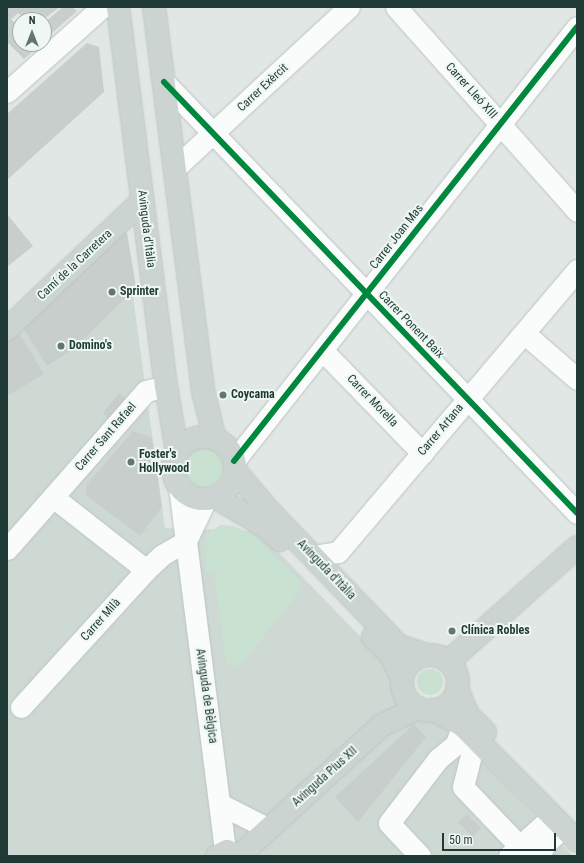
<!DOCTYPE html>
<meta charset="utf-8">
<style>
body{margin:0}
#map{position:relative;width:584px;height:863px;overflow:hidden;background:#e1e7e4;font-family:"Roboto Condensed",sans-serif}
div>[style]{position:absolute}
.built>*{inset:0;background:#ced9d4}
.green>*{inset:0;background:#c9e1d1}
.round{border-radius:50%}
.building>*{inset:0;background:#c8cecc;transform-origin:0 0}
.roads{filter:drop-shadow(0 0 1px #bec4c1) drop-shadow(0 0 1px #bec4c1)}
.minor>*{height:21px;margin:-10.5px;padding:0 10.5px;transform-origin:10.5px;border-radius:10.5px;background:#fafbfb}
.major>*{height:22px;margin:-11px;padding:0 11px;transform-origin:11px;border-radius:11px;background:#ccd4d2}
.major>.ring{margin:-11px;padding:0;box-sizing:content-box;background:none;border:22px solid #ccd4d2;border-radius:50%}
.cycleway>*{height:6px;margin:-3px;padding:0 3px;transform-origin:3px;border-radius:3px;background:#00873e}
.dots>*{width:11px;height:11px;translate:-50% -50%;box-sizing:border-box;border:2px solid #eef7f3;border-radius:50%}
span{translate:-50% -50%;white-space:nowrap;text-align:center;line-height:1.15;-webkit-text-stroke:4px #eef7f3;paint-order:stroke}
.street-label{font-size:12px;color:#1f3a34}
.poi-label{font-size:12px;color:#1f3a34;font-weight:700}
.left{translate:0 -50%;text-align:left}
.frame{position:absolute;inset:0;border:8px solid #1f3a34;pointer-events:none}
.north{position:absolute;left:12px;top:12px;width:40px;height:40px;box-sizing:border-box;background:#eef7f3;border:1px solid #9baba7;border-radius:50%;rotate:0deg;font-size:11px;font-weight:700;line-height:16px;text-align:center;color:#1f3a34}
.north::after{content:'';display:block;margin:auto;width:14px;height:18px;background:#637772;clip-path:polygon(50% 0,100% 100%,50% 72%,0 100%)}
.scale{position:absolute;left:442px;top:833px;width:114px;height:18px;box-sizing:border-box;border:2px solid #1f3a34;border-top:0;padding-left:5px;font-size:12px;line-height:14px;white-space:nowrap;color:#1f3a34;-webkit-text-stroke:3px #eef7f3;paint-order:stroke}
</style>
<div id="map">
<div class="built">
<div style="clip-path:polygon(124px 232px,165px 528px,258px 531px,573px 856px,7px 856px,7px 331px)"></div>
</div>
<div class="green">
<div class="round" style="left:183px;top:447px;width:40px;height:40px"></div>
<div style="clip-path:polygon(221px 525px,234px 526px,254px 536px,299px 580px,301px 589px,241px 665px,232px 667px,226px 662px,214px 572px,206px 572px,206px 534px)"></div>
<div class="round" style="left:417px;top:669px;width:26px;height:26px"></div>
</div>
<div class="building">
<div style="clip-path:polygon(7px 7px,60px 7px,42px 20px,24px 20px,29px 15px,26px 12px,22px 16px,18px 13px,11px 19px,20px 28px,20px 44px,41px 44px,24px 59px,7px 42px)"></div>
<div style="clip-path:polygon(63px 7px,72px 7px,77px 11px,44px 40px,44px 23px)"></div>
<div style="clip-path:polygon(87px 43px,99px 47px,104px 92px,7px 180px,7px 114px)"></div>
<div style="clip-path:polygon(7px 214px,33px 246px,7px 267px)"></div>
<div style="clip-path:polygon(117px 232px,127px 233px,136px 287px,75px 348px,47px 366px,23px 328px)"></div>
<div style="clip-path:polygon(20px 334px,44px 374px,7px 396px,7px 341px)"></div>
<div style="left:119px;top:393px;width:13px;height:26px;rotate:39deg"></div>
<div style="clip-path:polygon(133px 431px,152px 438px,162px 507px,140px 536px,86px 495px,86px 485px)"></div>
<div style="clip-path:polygon(414px 724px,426px 737px,358px 822px,335px 797px)"></div>
<div style="left:467px;top:814px;width:20px;height:12px;rotate:45deg"></div>
</div>
<div class="roads">
<div class="minor">
<div style="left:396px;top:7px;width:273px;rotate:48.4deg"></div>
<div style="left:164px;top:82px;width:597px;rotate:46.22deg"></div>
<div style="left:7px;top:92px;width:127px;rotate:-41.8deg"></div>
<div style="left:175px;top:168px;width:237px;rotate:-42.8deg"></div>
<div style="left:524px;top:333px;width:70px;rotate:41deg"></div>
<div style="left:322px;top:350px;width:144px;rotate:45.8deg"></div>
<div style="left:234px;top:461px;width:553px;rotate:-51.68deg"></div>
<div style="left:179px;top:486px;width:369px;rotate:82.8deg"></div>
<div style="left:53px;top:497px;width:118px;rotate:38.1deg"></div>
<div style="left:186px;top:541px;width:47px;rotate:-64.5deg"></div>
<div style="left:7px;top:549px;width:210px;rotate:-48.7deg"></div>
<div style="left:146px;top:391px;width:21px;rotate:-14deg"></div>
<div style="left:313px;top:556px;width:25px;rotate:-9deg"></div>
<div style="left:338px;top:552px;width:370px;rotate:-49.7deg"></div>
<div style="left:21px;top:707px;width:185px;rotate:-47.6deg"></div>
<div style="left:146px;top:570px;width:22px;rotate:-43deg"></div>
<div style="left:162px;top:555px;width:28px;rotate:-30deg"></div>
<div style="left:475px;top:739px;width:49px;rotate:104deg"></div>
<div style="left:463px;top:787px;width:95px;rotate:46.3deg"></div>
<div style="left:220px;top:804px;width:53px;rotate:27.1deg"></div>
<div style="left:420px;top:856px;width:45px;rotate:-133.2deg"></div>
<div style="left:389px;top:823px;width:81px;rotate:-52.6deg"></div>
<div style="left:438px;top:759px;width:23px;rotate:-40deg"></div>
<div style="left:456px;top:744px;width:20px;rotate:-72deg"></div>
<div style="left:509px;top:856px;width:59px;rotate:-42.3deg"></div>
<div style="left:538px;top:856px;width:15px;rotate:-58deg"></div>
<div style="left:546px;top:843px;width:24px;rotate:-42deg"></div>
</div>
<div class="major">
<div style="left:118px;top:7px;width:382px;rotate:82.8deg"></div>
<div style="left:166px;top:386px;width:66px;rotate:80.4deg"></div>
<div style="left:154px;top:7px;width:391px;rotate:82.7deg"></div>
<div style="left:204px;top:395px;width:45px;rotate:76deg"></div>
<div style="left:7px;top:329px;width:186px;rotate:-43.5deg"></div>
<div class="ring" style="left:173px;top:437px;width:40px;height:40px"></div>
<div style="left:235px;top:471px;width:54px;rotate:49.5deg"></div>
<div style="left:270px;top:512px;width:186px;rotate:46.1deg"></div>
<div style="left:399px;top:646px;width:29px;rotate:18deg"></div>
<div style="left:215px;top:497px;width:59px;rotate:30.5deg"></div>
<div style="left:266px;top:527px;width:19px;rotate:43deg"></div>
<div style="left:373px;top:637px;width:25px;rotate:45deg"></div>
<div style="left:391px;top:655px;width:25px;rotate:64deg"></div>
<div class="ring" style="left:402px;top:655px;width:34px;height:34px"></div>
<div style="left:448px;top:662px;width:173px;rotate:-41.7deg"></div>
<div style="left:457px;top:689px;width:28px;rotate:67deg"></div>
<div style="left:468px;top:715px;width:24px;rotate:45deg"></div>
<div style="left:433px;top:710px;width:33px;rotate:27deg"></div>
<div style="left:462px;top:725px;width:163px;rotate:45.2deg"></div>
<div style="left:217px;top:856px;width:11px;rotate:-27deg"></div>
<div style="left:227px;top:851px;width:14px;rotate:21deg"></div>
<div style="left:239px;top:856px;width:194px;rotate:-42.5deg"></div>
<div style="left:382px;top:725px;width:40px;rotate:-25deg"></div>
</div>
</div>
<div class="cycleway">
<div style="left:164px;top:82px;width:597px;rotate:46.22deg"></div>
<div style="left:234px;top:461px;width:553px;rotate:-51.68deg"></div>
</div>
<div class="dots">
<div style="left:112px;top:292px;background:#637772"></div>
<div style="left:61px;top:346px;background:#637772"></div>
<div style="left:223px;top:395px;background:#637772"></div>
<div style="left:131px;top:462px;background:#637772"></div>
<div style="left:452px;top:631px;background:#637772"></div>
</div>
<div class="street-label">
<span style="left:263px;top:88px;rotate:-43deg">Carrer Exèrcit</span>
<span style="left:471px;top:91px;rotate:48deg">Carrer Lleó XIII</span>
<span style="left:146px;top:229px;rotate:83deg">Avinguda d'Itàlia</span>
<span style="left:397px;top:237px;rotate:-52deg">Carrer Joan Mas</span>
<span style="left:75px;top:265px;rotate:-43deg">Camí de la Carretera</span>
<span style="left:411px;top:325px;rotate:46deg">Carrer Ponent Baix</span>
<span style="left:372px;top:401px;rotate:46deg">Carrer Morella</span>
<span style="left:441px;top:430px;rotate:-50deg">Carrer Artana</span>
<span style="left:106px;top:437px;rotate:-49deg">Carrer Sant Rafael</span>
<span style="left:326px;top:570px;rotate:46deg">Avinguda d'Itàlia</span>
<span style="left:101px;top:620px;rotate:-48deg">Carrer Milà</span>
<span style="left:206px;top:696px;rotate:82deg">Avinguda de Bèlgica</span>
<span style="left:325px;top:777px;rotate:-42deg">Avinguda Pius XII</span>
</div>
<div class="poi-label">
<span class="left" style="left:120px;top:292px">Sprinter</span>
<span class="left" style="left:69px;top:346px">Domino's</span>
<span class="left" style="left:231px;top:395px">Coycama</span>
<span class="left" style="left:139px;top:462px">Foster's<br>Hollywood</span>
<span class="left" style="left:461px;top:631px">Clínica Robles</span>
</div>
<div class="frame"></div>
<div class="north">N</div>
<div class="scale">50 m</div>
</div>
